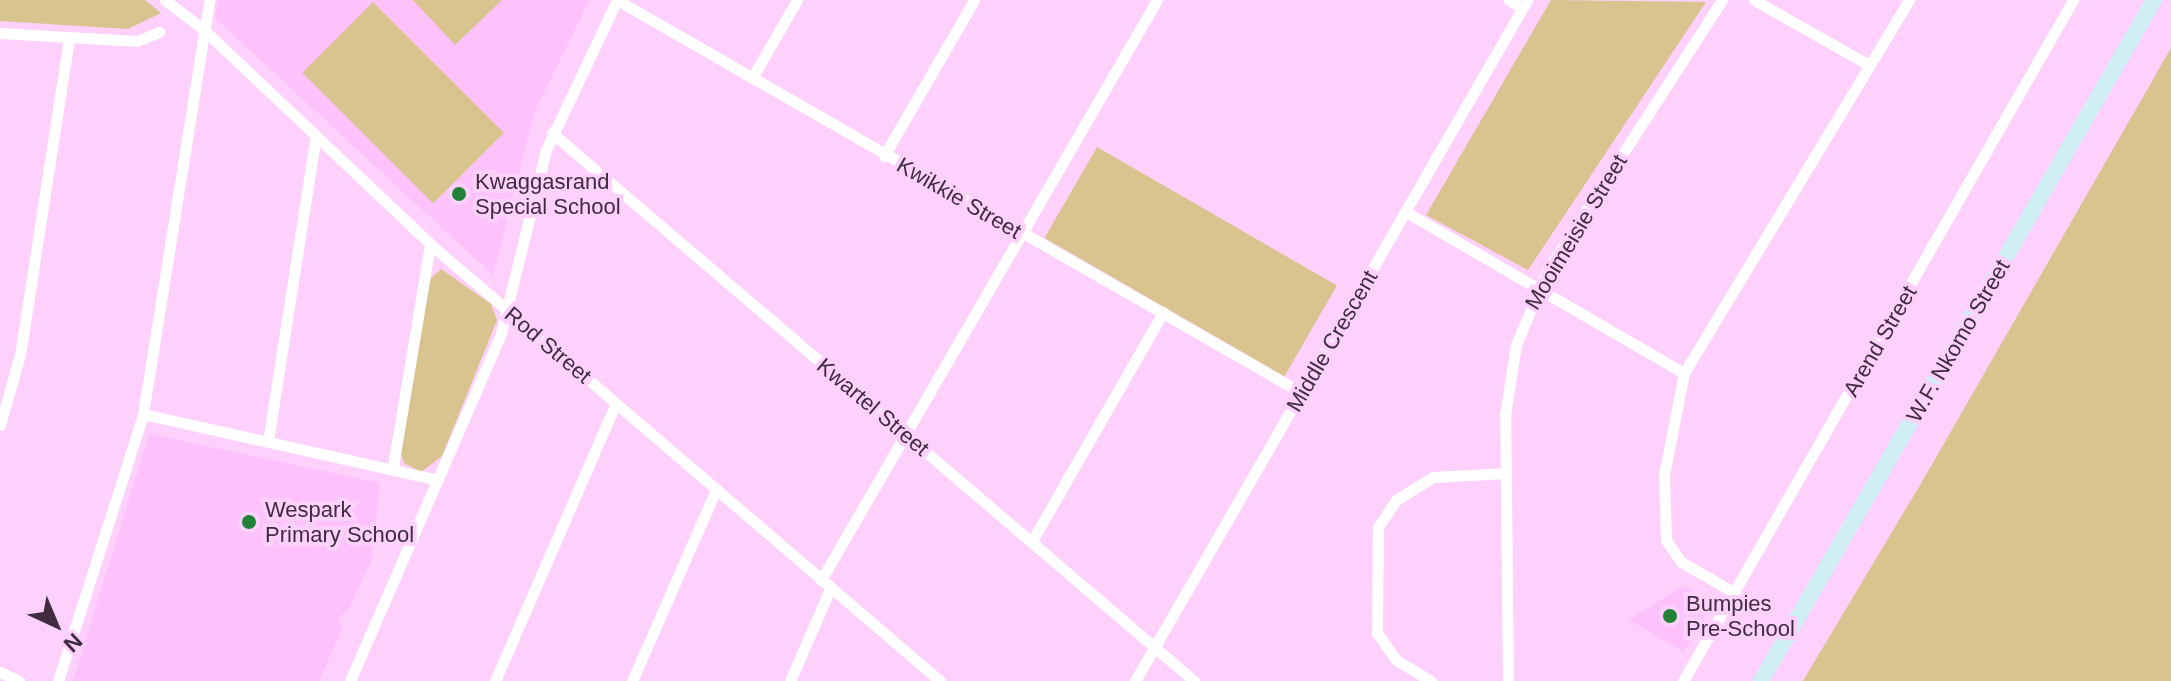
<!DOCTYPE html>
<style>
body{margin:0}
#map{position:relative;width:2171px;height:681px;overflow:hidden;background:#fdd1fc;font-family:Arial,sans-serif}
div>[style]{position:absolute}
.built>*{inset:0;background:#fdc1fc}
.green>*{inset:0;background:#d9c38f;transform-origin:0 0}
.street>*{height:11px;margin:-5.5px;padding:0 5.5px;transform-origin:5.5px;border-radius:5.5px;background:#fff}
.secondary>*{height:16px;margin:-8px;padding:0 8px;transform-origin:8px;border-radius:8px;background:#cfeff4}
.dots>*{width:22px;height:22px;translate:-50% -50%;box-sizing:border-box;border:4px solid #fdd1fc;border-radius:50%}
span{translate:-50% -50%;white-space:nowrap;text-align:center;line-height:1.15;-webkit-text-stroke:8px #fdd1fc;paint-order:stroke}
.poi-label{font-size:22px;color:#402b40}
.left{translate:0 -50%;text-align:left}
.street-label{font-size:22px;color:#402b40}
.north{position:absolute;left:16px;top:585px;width:80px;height:80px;-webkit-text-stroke:6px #fdd1fc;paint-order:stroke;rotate:136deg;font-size:22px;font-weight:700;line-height:32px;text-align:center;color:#402b40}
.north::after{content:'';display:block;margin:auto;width:28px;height:36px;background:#402b40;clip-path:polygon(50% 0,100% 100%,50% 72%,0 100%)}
</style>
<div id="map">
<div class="built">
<div style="clip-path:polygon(218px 0,589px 0,534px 113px,493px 275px,215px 18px)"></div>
<div style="clip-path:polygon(149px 434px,380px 483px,371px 561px,349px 608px,337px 620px,342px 628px,319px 681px,73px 681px)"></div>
<div style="clip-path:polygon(1683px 586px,1703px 597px,1707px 612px,1684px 652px,1629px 620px)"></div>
</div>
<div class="green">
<div style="clip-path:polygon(0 0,145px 0,161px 13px,128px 29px,0 21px)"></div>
<div style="clip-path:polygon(413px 0,502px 0,455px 45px)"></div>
<div style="clip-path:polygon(1551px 0,1706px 2px,1528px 270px,1426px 215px)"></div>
<div style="left:373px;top:2px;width:185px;height:100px;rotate:45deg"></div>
<div style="clip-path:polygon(2171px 48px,2171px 681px,1803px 681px,1923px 480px)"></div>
<div style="left:1097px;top:147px;width:277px;height:105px;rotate:30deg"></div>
<div style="clip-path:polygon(441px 269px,491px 304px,497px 320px,442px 456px,421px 472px,404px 463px,399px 449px,427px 282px)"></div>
</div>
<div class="street">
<div style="left:165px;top:0;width:48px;rotate:37.3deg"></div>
<div style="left:203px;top:29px;width:313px;rotate:43.4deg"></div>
<div style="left:430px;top:244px;width:672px;rotate:40.59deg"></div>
<div style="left:1509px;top:0;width:15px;rotate:32deg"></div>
<div style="left:1754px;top:0;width:132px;rotate:29.5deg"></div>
<div style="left:0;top:33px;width:137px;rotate:3.3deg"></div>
<div style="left:137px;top:41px;width:24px;rotate:-22deg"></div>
<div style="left:752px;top:78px;width:90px;rotate:-60deg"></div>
<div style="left:552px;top:133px;width:844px;rotate:40.48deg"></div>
<div style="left:884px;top:156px;width:180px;rotate:-60deg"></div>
<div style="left:1406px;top:212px;width:321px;rotate:30.1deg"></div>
<div style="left:143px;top:414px;width:302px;rotate:12.6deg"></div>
<div style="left:0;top:425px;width:73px;rotate:-74.1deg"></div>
<div style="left:20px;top:355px;width:321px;rotate:-81.2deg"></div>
<div style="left:268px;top:441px;width:309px;rotate:-81.1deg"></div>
<div style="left:393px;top:466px;width:225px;rotate:-80.5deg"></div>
<div style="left:1032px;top:541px;width:264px;rotate:-60.2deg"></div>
<div style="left:821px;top:580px;width:670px;rotate:-59.92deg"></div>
<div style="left:1735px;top:593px;width:62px;rotate:-150.1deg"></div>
<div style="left:1681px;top:562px;width:27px;rotate:-124deg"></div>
<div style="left:1666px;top:540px;width:65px;rotate:-91.8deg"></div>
<div style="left:1664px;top:475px;width:104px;rotate:-78.9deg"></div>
<div style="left:1684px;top:373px;width:436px;rotate:-58.9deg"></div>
<div style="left:0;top:672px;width:21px;rotate:25deg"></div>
<div style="left:58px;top:681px;width:280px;rotate:-72.3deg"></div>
<div style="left:143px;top:414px;width:419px;rotate:-80.9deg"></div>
<div style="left:350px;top:681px;width:379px;rotate:-66.5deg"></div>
<div style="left:501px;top:333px;width:188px;rotate:-76.2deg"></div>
<div style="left:546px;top:150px;width:166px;rotate:-64.7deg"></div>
<div style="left:617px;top:0;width:790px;rotate:29.84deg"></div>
<div style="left:495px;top:681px;width:303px;rotate:-66.5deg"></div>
<div style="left:632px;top:681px;width:209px;rotate:-66.3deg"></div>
<div style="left:790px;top:681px;width:100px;rotate:-66.5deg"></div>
<div style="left:1135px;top:681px;width:786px;rotate:-60.07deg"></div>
<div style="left:1431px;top:681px;width:41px;rotate:-149deg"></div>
<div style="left:1396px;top:660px;width:33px;rotate:-125deg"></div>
<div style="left:1377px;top:633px;width:106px;rotate:-89.5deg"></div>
<div style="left:1378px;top:527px;width:32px;rotate:-56deg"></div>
<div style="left:1396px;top:500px;width:44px;rotate:-31.9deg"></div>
<div style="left:1433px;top:477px;width:73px;rotate:-3.1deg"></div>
<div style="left:1508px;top:681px;width:266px;rotate:-90.6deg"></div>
<div style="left:1505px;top:415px;width:71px;rotate:-81.1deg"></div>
<div style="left:1516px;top:345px;width:82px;rotate:-67.2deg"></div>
<div style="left:1548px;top:269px;width:320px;rotate:-57.1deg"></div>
<div style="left:1683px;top:681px;width:785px;rotate:-60.2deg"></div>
</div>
<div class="secondary">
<div style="left:1761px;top:681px;width:786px;rotate:-60.01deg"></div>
</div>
<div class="dots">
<div style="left:459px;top:194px;background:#208337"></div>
<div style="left:249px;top:522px;background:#208337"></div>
<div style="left:1670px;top:616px;background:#208337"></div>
</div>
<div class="poi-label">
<span class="left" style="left:475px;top:194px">Kwaggasrand<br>Special School</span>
<span class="left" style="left:265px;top:522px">Wespark<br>Primary School</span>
<span class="left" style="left:1686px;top:616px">Bumpies<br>Pre-School</span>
</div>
<div class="street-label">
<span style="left:959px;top:198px;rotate:30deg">Kwikkie Street</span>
<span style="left:1576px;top:232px;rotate:-59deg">Mooimeisie Street</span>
<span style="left:1332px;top:341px;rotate:-60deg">Middle Crescent</span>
<span style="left:1880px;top:341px;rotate:-60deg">Arend Street</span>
<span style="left:1958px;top:341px;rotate:-60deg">W.F. Nkomo Street</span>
<span style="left:548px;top:345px;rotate:40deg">Rod Street</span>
<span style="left:873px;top:407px;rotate:40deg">Kwartel Street</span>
</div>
<div class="north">N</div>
</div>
